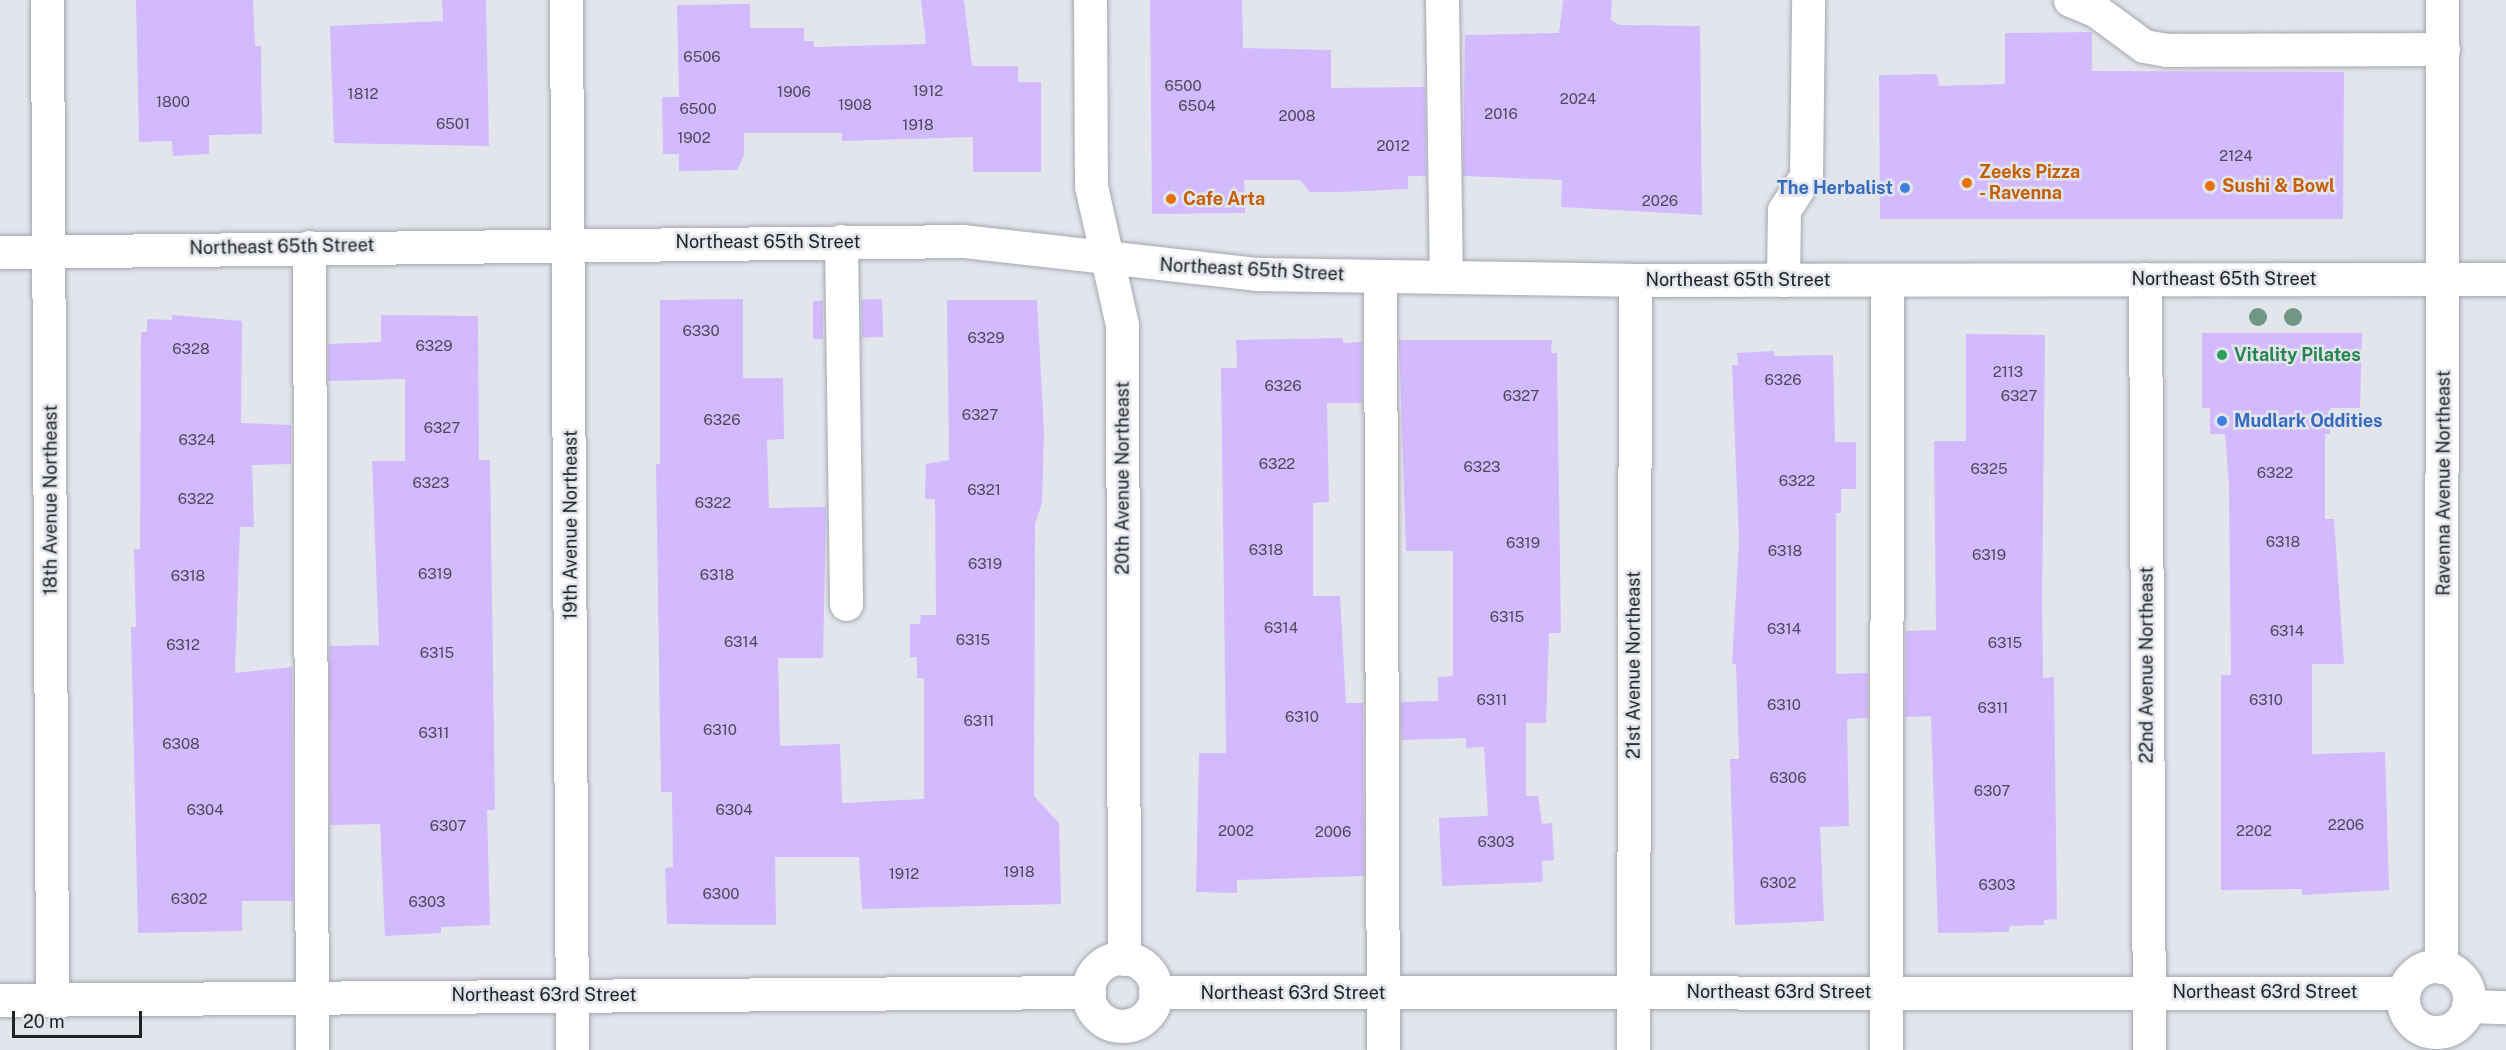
<!DOCTYPE html>
<style>
body{margin:0}
#map{position:relative;width:2506px;height:1050px;overflow:hidden;background:#e2e5eb;font-family:"Public Sans",sans-serif}
div>[style]{position:absolute}
.building>*{inset:0;background:#d3bafe;transform-origin:0 0}
.roads{filter:drop-shadow(0 0 2px #a4a7ad) drop-shadow(0 0 2px #a4a7ad)}
.minor>*{height:33px;margin:-16.5px;padding:0 16.5px;transform-origin:16.5px;border-radius:16.5px;background:#fff}
.minor>.ring{margin:-16.5px;padding:0;box-sizing:content-box;background:none;border:33px solid #fff;border-radius:50%}
.major>*{height:33px;margin:-16.5px;padding:0 16.5px;transform-origin:16.5px;border-radius:16.5px;background:#fff}
.trees>*{width:18px;height:18px;margin:-9px;border-radius:50%;background:#709684}
.dots>*{width:16px;height:16px;translate:-50% -50%;box-sizing:border-box;border:3px solid #e2e5eb;border-radius:50%}
span{translate:-50% -50%;white-space:nowrap;text-align:center;line-height:1.15;-webkit-text-stroke:5px #e2e5eb;paint-order:stroke}
.number-label{font-size:15px;color:#4e485a}
.number-label span{-webkit-text-stroke-width:0}
.food-label{font-size:18px;color:#c56008;font-weight:700}
.left{translate:0 -50%;text-align:left}
.shop-label{font-size:18px;color:#366cbe;font-weight:700}
.right{translate:-100% -50%;text-align:right}
.street-label{font-size:18px;color:#212224}
.leisure-label{font-size:18px;color:#27864d;font-weight:700}
.scale{position:absolute;left:12px;top:1011px;width:130px;height:27px;box-sizing:border-box;border:3px solid #212224;border-top:0;padding-left:8px;font-size:18px;line-height:21px;white-space:nowrap;color:#212224;-webkit-text-stroke:4px #e2e5eb;paint-order:stroke}
</style>
<div id="map">
<div class="building">
<div style="clip-path:polygon(136px 0,253px 0,255px 46px,261px 46px,262px 134px,209px 135px,209px 154px,173px 156px,172px 141px,139px 142px)"></div>
<div style="clip-path:polygon(442px 0,486px 0,489px 146px,334px 143px,330px 26px,443px 21px)"></div>
<div style="clip-path:polygon(921px 0,964px 0,972px 66px,1018px 66px,1018px 82px,1041px 82px,1041px 172px,973px 172px,973px 137px,842px 141px,842px 133px,744px 133px,744px 155px,737px 170px,679px 171px,679px 154px,663px 154px,662px 97px,679px 97px,677px 5px,750px 4px,750px 28px,804px 28px,804px 41px,814px 41px,814px 47px,926px 44px)"></div>
<div style="clip-path:polygon(1150px 0,1242px 0,1243px 48px,1331px 50px,1331px 88px,1425px 87px,1426px 176px,1408px 176px,1408px 189px,1341px 192px,1310px 192px,1300px 180px,1244px 180px,1245px 213px,1152px 214px)"></div>
<div style="clip-path:polygon(1563px 0,1612px 0,1611px 20px,1619px 25px,1700px 26px,1702px 215px,1561px 207px,1562px 180px,1463px 176px,1465px 35px,1559px 33px)"></div>
<div style="clip-path:polygon(2092px 32px,2092px 71px,2344px 72px,2343px 219px,1880px 219px,1879px 75px,1937px 74px,1939px 86px,2005px 84px,2005px 33px)"></div>
<div style="clip-path:polygon(743px 299px,743px 378px,783px 378px,784px 439px,767px 440px,769px 508px,826px 507px,823px 658px,778px 658px,780px 746px,840px 744px,842px 803px,924px 799px,924px 678px,917px 678px,917px 657px,910px 657px,910px 624px,920px 624px,921px 615px,936px 615px,935px 499px,925px 499px,926px 464px,949px 460px,947px 300px,1037px 300px,1044px 431px,1042px 503px,1035px 524px,1034px 796px,1059px 823px,1061px 904px,862px 909px,859px 857px,775px 857px,776px 925px,667px 924px,665px 868px,673px 867px,672px 792px,661px 792px,656px 464px,660px 464px,660px 300px)"></div>
<div style="left:882px;top:299px;width:38px;height:21px;rotate:88deg"></div>
<div style="left:813px;top:301px;width:10px;height:38px"></div>
<div style="clip-path:polygon(172px 315px,242px 321px,241px 423px,291px 425px,291px 464px,252px 465px,254px 527px,240px 527px,235px 673px,292px 667px,293px 901px,242px 901px,242px 931px,138px 933px,131px 627px,136px 627px,134px 549px,140px 549px,141px 332px,147px 332px,147px 319px,172px 320px)"></div>
<div style="clip-path:polygon(381px 315px,478px 316px,479px 460px,490px 460px,495px 810px,487px 810px,490px 925px,441px 927px,441px 933px,385px 936px,380px 824px,330px 825px,329px 646px,379px 645px,372px 461px,405px 461px,405px 379px,328px 381px,328px 344px,381px 342px)"></div>
<div style="clip-path:polygon(2202px 333px,2362px 333px,2360px 408px,2330px 408px,2330px 434px,2325px 434px,2325px 519px,2334px 519px,2344px 664px,2312px 664px,2312px 754px,2385px 752px,2389px 890px,2302px 895px,2302px 889px,2221px 890px,2221px 675px,2231px 675px,2229px 485px,2225px 434px,2210px 434px,2210px 408px,2202px 408px)"></div>
<div style="clip-path:polygon(1966px 334px,2045px 335px,2042px 600px,2043px 678px,2054px 677px,2057px 919px,2044px 920px,2044px 925px,2009px 926px,2009px 932px,1938px 933px,1931px 716px,1905px 717px,1906px 631px,1936px 630px,1934px 441px,1966px 441px)"></div>
<div style="clip-path:polygon(1343px 338px,1343px 343px,1362px 342px,1362px 403px,1327px 403px,1329px 502px,1313px 503px,1313px 596px,1340px 596px,1346px 703px,1363px 703px,1364px 876px,1237px 880px,1237px 893px,1196px 892px,1199px 753px,1226px 753px,1221px 368px,1237px 368px,1236px 340px)"></div>
<div style="clip-path:polygon(1399px 340px,1552px 340px,1551px 353px,1557px 353px,1561px 633px,1549px 633px,1546px 723px,1526px 723px,1526px 796px,1538px 796px,1542px 824px,1552px 823px,1554px 860px,1542px 861px,1543px 882px,1442px 886px,1439px 818px,1488px 816px,1484px 747px,1466px 748px,1466px 738px,1401px 740px,1400px 702px,1438px 701px,1438px 677px,1453px 676px,1453px 551px,1406px 551px)"></div>
<div style="clip-path:polygon(1774px 351px,1774px 356px,1833px 355px,1835px 442px,1856px 442px,1856px 489px,1841px 489px,1841px 513px,1836px 513px,1836px 674px,1868px 673px,1868px 718px,1847px 719px,1849px 826px,1820px 827px,1824px 921px,1735px 925px,1730px 759px,1739px 759px,1736px 664px,1732px 664px,1739px 541px,1732px 365px,1738px 365px,1737px 353px)"></div>
</div>
<div class="roads">
<div class="minor">
<div style="left:47px;top:0;width:999px;rotate:89.71deg"></div>
<div style="left:566px;top:0;width:1050px;rotate:89.67deg"></div>
<div style="left:1090px;top:0;width:186px;rotate:89.7deg"></div>
<div style="left:1091px;top:186px;width:142px;rotate:77.4deg"></div>
<div style="left:1122px;top:325px;width:634px;rotate:89.82deg"></div>
<div style="left:1442px;top:0;width:277px;rotate:89.2deg"></div>
<div style="left:2070px;top:0;width:27px;rotate:22deg"></div>
<div style="left:2095px;top:10px;width:61px;rotate:36.3deg"></div>
<div style="left:2144px;top:46px;width:22px;rotate:10deg"></div>
<div style="left:2166px;top:50px;width:277px;rotate:-0.2deg"></div>
<div style="left:841px;top:241px;width:363px;rotate:89.2deg"></div>
<div style="left:309px;top:247px;width:803px;rotate:89.79deg"></div>
<div style="left:1380px;top:277px;width:773px;rotate:89.78deg"></div>
<div style="left:2145px;top:279px;width:771px;rotate:89.7deg"></div>
<div style="left:1783px;top:280px;width:70px;rotate:-89.2deg"></div>
<div style="left:1784px;top:210px;width:40px;rotate:-57.1deg"></div>
<div style="left:1806px;top:176px;width:176px;rotate:-89.3deg"></div>
<div class="ring" style="left:1088px;top:958px;width:35px;height:35px"></div>
<div class="ring" style="left:2403px;top:966px;width:33px;height:33px"></div>
<div style="left:2441px;top:967px;width:967px;rotate:-89.94deg"></div>
<div style="left:1155px;top:992px;width:1248px;rotate:0.05deg"></div>
<div style="left:0;top:1000px;width:1089px;rotate:-0.42deg"></div>
<div style="left:2468px;top:1006px;width:38px;rotate:2deg"></div>
<div style="left:1633px;top:1050px;width:770px;rotate:-89.85deg"></div>
<div style="left:1886px;top:1050px;width:770px;rotate:-89.93deg"></div>
</div>
<div class="major">
<div style="left:0;top:252px;width:963px;rotate:-0.65deg"></div>
<div style="left:963px;top:241px;width:296px;rotate:6.4deg"></div>
<div style="left:1257px;top:274px;width:372px;rotate:0.9deg"></div>
<div style="left:1629px;top:280px;width:877px;rotate:-0.07deg"></div>
</div>
</div>
<div class="trees">
<div style="left:2258px;top:317px"></div>
<div style="left:2293px;top:317px"></div>
</div>
<div class="dots">
<div style="left:1967px;top:183px;background:#e8710a"></div>
<div style="left:2210px;top:186px;background:#e8710a"></div>
<div style="left:1905px;top:188px;background:#3f7fe0"></div>
<div style="left:1171px;top:199px;background:#e8710a"></div>
<div style="left:2222px;top:355px;background:#2e9e5b"></div>
<div style="left:2222px;top:421px;background:#3f7fe0"></div>
</div>
<div class="number-label">
<span style="left:702px;top:57px">6506</span>
<span style="left:1183px;top:86px">6500</span>
<span style="left:928px;top:91px">1912</span>
<span style="left:794px;top:92px">1906</span>
<span style="left:363px;top:94px">1812</span>
<span style="left:1578px;top:99px">2024</span>
<span style="left:173px;top:102px">1800</span>
<span style="left:855px;top:105px">1908</span>
<span style="left:1197px;top:106px">6504</span>
<span style="left:698px;top:109px">6500</span>
<span style="left:1501px;top:114px">2016</span>
<span style="left:1297px;top:116px">2008</span>
<span style="left:453px;top:124px">6501</span>
<span style="left:918px;top:125px">1918</span>
<span style="left:694px;top:138px">1902</span>
<span style="left:1393px;top:146px">2012</span>
<span style="left:2236px;top:156px">2124</span>
<span style="left:1660px;top:201px">2026</span>
<span style="left:701px;top:331px">6330</span>
<span style="left:986px;top:338px">6329</span>
<span style="left:434px;top:346px">6329</span>
<span style="left:191px;top:349px">6328</span>
<span style="left:2008px;top:372px">2113</span>
<span style="left:1783px;top:380px">6326</span>
<span style="left:1283px;top:386px">6326</span>
<span style="left:1521px;top:396px">6327</span>
<span style="left:2019px;top:396px">6327</span>
<span style="left:980px;top:415px">6327</span>
<span style="left:722px;top:420px">6326</span>
<span style="left:442px;top:428px">6327</span>
<span style="left:197px;top:440px">6324</span>
<span style="left:1277px;top:464px">6322</span>
<span style="left:1482px;top:467px">6323</span>
<span style="left:1989px;top:469px">6325</span>
<span style="left:2275px;top:473px">6322</span>
<span style="left:1797px;top:481px">6322</span>
<span style="left:431px;top:483px">6323</span>
<span style="left:984px;top:490px">6321</span>
<span style="left:196px;top:499px">6322</span>
<span style="left:713px;top:503px">6322</span>
<span style="left:2283px;top:542px">6318</span>
<span style="left:1523px;top:543px">6319</span>
<span style="left:1266px;top:550px">6318</span>
<span style="left:1785px;top:551px">6318</span>
<span style="left:1989px;top:555px">6319</span>
<span style="left:985px;top:564px">6319</span>
<span style="left:435px;top:574px">6319</span>
<span style="left:717px;top:575px">6318</span>
<span style="left:188px;top:576px">6318</span>
<span style="left:1507px;top:617px">6315</span>
<span style="left:1281px;top:628px">6314</span>
<span style="left:1784px;top:629px">6314</span>
<span style="left:2287px;top:631px">6314</span>
<span style="left:973px;top:640px">6315</span>
<span style="left:741px;top:642px">6314</span>
<span style="left:2005px;top:643px">6315</span>
<span style="left:183px;top:645px">6312</span>
<span style="left:437px;top:653px">6315</span>
<span style="left:1492px;top:700px">6311</span>
<span style="left:2266px;top:700px">6310</span>
<span style="left:1784px;top:705px">6310</span>
<span style="left:1993px;top:708px">6311</span>
<span style="left:1302px;top:717px">6310</span>
<span style="left:979px;top:721px">6311</span>
<span style="left:720px;top:730px">6310</span>
<span style="left:434px;top:733px">6311</span>
<span style="left:181px;top:744px">6308</span>
<span style="left:1788px;top:778px">6306</span>
<span style="left:1992px;top:791px">6307</span>
<span style="left:205px;top:810px">6304</span>
<span style="left:734px;top:810px">6304</span>
<span style="left:2346px;top:825px">2206</span>
<span style="left:448px;top:826px">6307</span>
<span style="left:1236px;top:831px">2002</span>
<span style="left:2254px;top:831px">2202</span>
<span style="left:1333px;top:832px">2006</span>
<span style="left:1496px;top:842px">6303</span>
<span style="left:1019px;top:872px">1918</span>
<span style="left:904px;top:874px">1912</span>
<span style="left:1778px;top:883px">6302</span>
<span style="left:1997px;top:885px">6303</span>
<span style="left:721px;top:894px">6300</span>
<span style="left:189px;top:899px">6302</span>
<span style="left:427px;top:902px">6303</span>
</div>
<div class="food-label">
<span class="left" style="left:1979px;top:183px">Zeeks Pizza<br>- Ravenna</span>
<span class="left" style="left:2222px;top:186px">Sushi &amp; Bowl</span>
<span class="left" style="left:1183px;top:199px">Cafe Arta</span>
</div>
<div class="shop-label">
<span class="right" style="left:1893px;top:188px">The Herbalist</span>
<span class="left" style="left:2234px;top:421px">Mudlark Oddities</span>
</div>
<div class="street-label">
<span style="left:768px;top:242px">Northeast 65th Street</span>
<span style="left:282px;top:247px;rotate:-1deg">Northeast 65th Street</span>
<span style="left:1252px;top:270px;rotate:3deg">Northeast 65th Street</span>
<span style="left:2224px;top:279px">Northeast 65th Street</span>
<span style="left:1738px;top:280px">Northeast 65th Street</span>
<span style="left:1123px;top:478px;rotate:-90deg">20th Avenue Northeast</span>
<span style="left:2444px;top:483px;rotate:-90deg">Ravenna Avenue Northeast</span>
<span style="left:51px;top:500px;rotate:-90deg">18th Avenue Northeast</span>
<span style="left:571px;top:525px;rotate:-90deg">19th Avenue Northeast</span>
<span style="left:1634px;top:665px;rotate:-90deg">21st Avenue Northeast</span>
<span style="left:2147px;top:665px;rotate:-90deg">22nd Avenue Northeast</span>
<span style="left:1779px;top:992px">Northeast 63rd Street</span>
<span style="left:2265px;top:992px">Northeast 63rd Street</span>
<span style="left:1293px;top:993px">Northeast 63rd Street</span>
<span style="left:544px;top:995px">Northeast 63rd Street</span>
</div>
<div class="leisure-label">
<span class="left" style="left:2234px;top:355px">Vitality Pilates</span>
</div>
<div class="scale">20 m</div>
</div>
